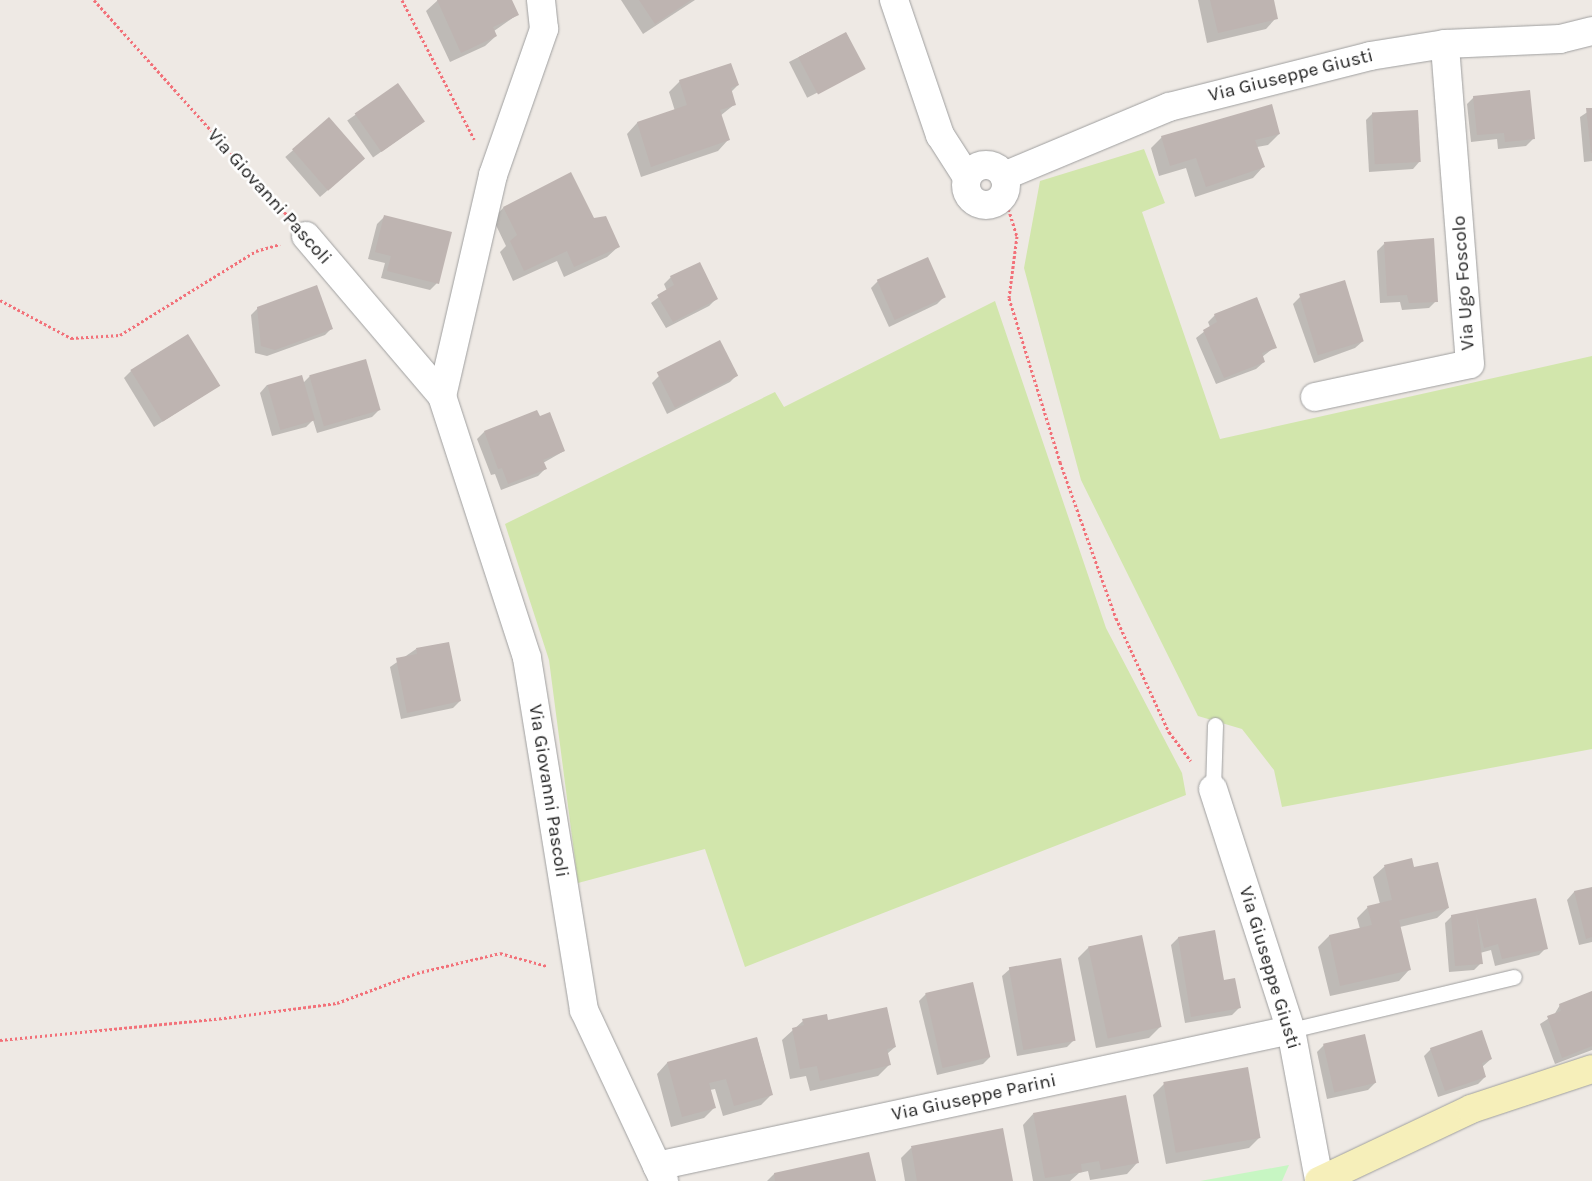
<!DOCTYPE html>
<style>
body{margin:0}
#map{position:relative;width:1592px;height:1181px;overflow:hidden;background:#eee9e4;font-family:Karla,sans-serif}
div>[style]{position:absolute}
.grass>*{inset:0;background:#d2e6ac}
.park>*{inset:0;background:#c7f6c3}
.shadow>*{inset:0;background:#0003;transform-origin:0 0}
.building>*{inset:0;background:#beb4b1;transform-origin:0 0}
.path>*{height:3px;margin-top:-1.5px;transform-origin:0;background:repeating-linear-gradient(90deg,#f27179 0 2.5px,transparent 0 5px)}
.roads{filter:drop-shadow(0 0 1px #9f9f9f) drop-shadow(0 0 1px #9f9f9f)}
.lane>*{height:15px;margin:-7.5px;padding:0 7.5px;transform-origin:7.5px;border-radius:7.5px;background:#fff}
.street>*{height:28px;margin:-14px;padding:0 14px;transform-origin:14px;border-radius:14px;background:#fff}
.street>.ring{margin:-14px;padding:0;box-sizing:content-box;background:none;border:28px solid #fff;border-radius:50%}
.secondary>*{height:28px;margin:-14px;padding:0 14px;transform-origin:14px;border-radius:14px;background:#f6efba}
span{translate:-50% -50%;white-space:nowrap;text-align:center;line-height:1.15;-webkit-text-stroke:5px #fff;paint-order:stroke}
.street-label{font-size:19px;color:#1e1e1e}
</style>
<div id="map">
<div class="grass">
<div style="clip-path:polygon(1144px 149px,1165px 203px,1142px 212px,1220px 439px,1592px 356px,1592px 749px,1282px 807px,1274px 770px,1242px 729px,1198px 716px,1081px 480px,1024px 268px,1040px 181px)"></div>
<div style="clip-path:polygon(995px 301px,1106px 628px,1182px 773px,1186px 795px,745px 967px,705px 849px,578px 883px,549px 660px,505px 524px,775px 392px,784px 407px)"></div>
</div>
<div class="park">
<div style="clip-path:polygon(1289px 1165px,1282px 1181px,1200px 1181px)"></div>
</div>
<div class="shadow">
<div style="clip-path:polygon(438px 0,510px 0,517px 15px,494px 31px,496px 36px,485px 46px,450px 62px,426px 11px)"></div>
<div style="clip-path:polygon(621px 0,695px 0,643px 34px)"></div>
<div style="clip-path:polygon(1198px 0,1272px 0,1276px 18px,1266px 29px,1207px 43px)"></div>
<div style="left:846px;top:33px;width:40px;height:64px;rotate:63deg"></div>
<div style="clip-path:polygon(680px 81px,738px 85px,731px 92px,735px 104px,720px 116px,728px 140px,718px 151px,641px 177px,627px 134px,637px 123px,675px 111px,669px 92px)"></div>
<div style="left:398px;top:85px;width:45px;height:62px;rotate:55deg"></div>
<div style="clip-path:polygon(1474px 97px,1534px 138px,1526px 146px,1498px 149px,1497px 139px,1471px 142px,1467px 104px)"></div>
<div style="clip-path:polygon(1592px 109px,1592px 161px,1584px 162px,1580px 117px)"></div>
<div style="clip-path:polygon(1373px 113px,1420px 161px,1413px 169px,1369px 172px,1366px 120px)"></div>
<div style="left:329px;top:119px;width:53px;height:58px;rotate:49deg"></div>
<div style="clip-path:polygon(1279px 134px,1268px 145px,1257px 147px,1263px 167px,1253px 178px,1195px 197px,1186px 168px,1159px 176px,1151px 148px,1162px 137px)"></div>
<div style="clip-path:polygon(570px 174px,594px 219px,618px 247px,607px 257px,564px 277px,557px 261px,513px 281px,500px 252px,506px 246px,493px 219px,503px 208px)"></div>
<div style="clip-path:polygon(384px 217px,437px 283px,430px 290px,381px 278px,385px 263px,368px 259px,377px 224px)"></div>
<div style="clip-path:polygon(1384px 244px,1436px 301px,1429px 308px,1402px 310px,1400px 302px,1380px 303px,1377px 251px)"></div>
<div style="clip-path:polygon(671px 277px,716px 299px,709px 306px,666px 328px,651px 303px,667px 291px,664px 284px)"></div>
<div style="clip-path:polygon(878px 281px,944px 297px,937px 304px,889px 327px,871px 288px)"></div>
<div style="clip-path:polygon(1300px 297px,1363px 341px,1355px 348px,1314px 363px,1293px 304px)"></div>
<div style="clip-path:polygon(258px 308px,332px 328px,325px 335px,267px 356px,255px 353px,251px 315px)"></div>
<div style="clip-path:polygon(1215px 315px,1275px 347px,1262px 357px,1264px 362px,1256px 369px,1216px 384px,1196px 338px,1210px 327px,1208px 322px)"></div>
<div style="clip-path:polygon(131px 371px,218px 386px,154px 427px,124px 378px)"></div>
<div style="clip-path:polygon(737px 375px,730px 382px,667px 414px,652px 383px,659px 376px)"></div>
<div style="clip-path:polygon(310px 376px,379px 410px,372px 417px,317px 433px,313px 420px,306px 427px,272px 436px,260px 393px,267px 385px,303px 383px)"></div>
<div style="clip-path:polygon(484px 432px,564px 451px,543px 463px,545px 469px,538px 476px,501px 490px,495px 474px,491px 475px,477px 439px)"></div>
<div style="clip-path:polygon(416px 649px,460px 701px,453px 708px,401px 719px,390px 667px)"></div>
<div style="clip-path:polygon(1411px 860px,1413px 869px,1448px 908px,1437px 918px,1400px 927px,1409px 970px,1399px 981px,1330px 996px,1318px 947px,1329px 936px,1360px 929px,1357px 918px,1368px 907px,1380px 904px,1373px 877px,1384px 867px)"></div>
<div style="clip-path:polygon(1592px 888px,1592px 942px,1579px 945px,1567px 900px,1574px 892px)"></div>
<div style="clip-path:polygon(1535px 899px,1546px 948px,1539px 955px,1495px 966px,1491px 950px,1480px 953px,1481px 963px,1474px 970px,1449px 972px,1445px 923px,1452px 916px)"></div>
<div style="clip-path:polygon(1214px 932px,1223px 981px,1239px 1008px,1232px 1015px,1185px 1023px,1171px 945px,1178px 938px)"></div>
<div style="clip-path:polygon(1089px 947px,1160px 1027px,1149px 1038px,1096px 1048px,1078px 958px)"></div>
<div style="clip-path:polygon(1010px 969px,1074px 1040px,1067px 1047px,1017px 1056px,1002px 976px)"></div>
<div style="clip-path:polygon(1592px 993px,1592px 1050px,1555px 1064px,1540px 1024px,1554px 1015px,1560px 1005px)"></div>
<div style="clip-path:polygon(926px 994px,990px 1057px,983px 1064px,937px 1075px,919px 1001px)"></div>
<div style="clip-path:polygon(803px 1021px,827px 1022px,895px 1047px,887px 1054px,889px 1065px,878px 1076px,810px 1091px,806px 1076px,790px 1079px,782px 1040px)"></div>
<div style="clip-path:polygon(757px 1038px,772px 1094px,761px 1105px,723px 1116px,715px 1089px,710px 1090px,715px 1107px,704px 1118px,671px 1127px,657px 1074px,667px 1063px)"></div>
<div style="clip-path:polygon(1324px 1045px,1375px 1083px,1368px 1090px,1327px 1099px,1317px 1052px)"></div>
<div style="clip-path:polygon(1431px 1049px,1491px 1059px,1482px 1067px,1485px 1077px,1478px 1084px,1438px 1097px,1424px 1056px)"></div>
<div style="clip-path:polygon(1164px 1084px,1260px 1137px,1249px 1148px,1166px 1164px,1153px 1095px)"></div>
<div style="clip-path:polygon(1033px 1114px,1137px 1163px,1127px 1174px,1090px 1180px,1088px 1171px,1079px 1173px,1070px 1181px,1033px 1181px,1023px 1125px)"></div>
<div style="clip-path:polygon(911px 1148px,1011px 1181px,905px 1181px,901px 1158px)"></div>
<div style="clip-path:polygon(774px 1174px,874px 1181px,767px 1181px)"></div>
</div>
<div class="building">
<div style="clip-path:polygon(437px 0,512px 0,519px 15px,493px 27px,497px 36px,461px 53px)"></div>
<div style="clip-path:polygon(639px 0,691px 0,655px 24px)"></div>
<div style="clip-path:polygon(1210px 0,1274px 0,1278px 19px,1218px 33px)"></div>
<div style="left:846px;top:32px;width:42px;height:54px;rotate:62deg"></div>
<div style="clip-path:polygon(731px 63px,739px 85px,731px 88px,736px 105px,720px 110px,730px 140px,651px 167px,637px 122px,687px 105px,679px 80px)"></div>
<div style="left:398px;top:83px;width:47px;height:53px;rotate:55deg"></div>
<div style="clip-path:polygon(1530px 90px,1535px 139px,1505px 142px,1504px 133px,1477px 135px,1473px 96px)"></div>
<div style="clip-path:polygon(1272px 104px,1280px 134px,1255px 140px,1265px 167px,1206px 187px,1196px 158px,1170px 166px,1161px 136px)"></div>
<div style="clip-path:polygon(1586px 108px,1592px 108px,1592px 153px,1591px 153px)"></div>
<div style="left:1418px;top:110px;width:52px;height:46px;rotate:87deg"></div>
<div style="left:329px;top:117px;width:55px;height:49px;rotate:49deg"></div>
<div style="clip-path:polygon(571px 172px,594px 218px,606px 216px,620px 247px,574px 267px,567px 251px,524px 271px,510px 241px,517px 235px,503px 207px)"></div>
<div style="clip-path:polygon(384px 215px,452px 232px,439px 284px,387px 271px,391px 256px,375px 252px)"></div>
<div style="clip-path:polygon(1434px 238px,1438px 302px,1409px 303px,1407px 295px,1387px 296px,1384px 242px)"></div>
<div style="left:928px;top:257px;width:44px;height:56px;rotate:66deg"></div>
<div style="clip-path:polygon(700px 262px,718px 299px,673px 322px,657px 295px,674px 285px,670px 276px)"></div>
<div style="left:1345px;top:280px;width:64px;height:48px;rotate:73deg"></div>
<div style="clip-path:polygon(317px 285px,333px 329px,275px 350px,261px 346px,257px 307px)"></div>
<div style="clip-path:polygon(1257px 297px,1277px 348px,1262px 353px,1265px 362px,1224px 378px,1203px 330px,1217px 322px,1214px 314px)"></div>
<div style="left:188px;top:334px;width:61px;height:68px;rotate:58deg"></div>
<div style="left:720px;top:340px;width:40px;height:71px;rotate:63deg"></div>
<div style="left:366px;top:359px;width:53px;height:59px;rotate:74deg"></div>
<div style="left:302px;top:375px;width:47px;height:36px;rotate:74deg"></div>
<div style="clip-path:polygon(537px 410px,540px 416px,550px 412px,565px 451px,543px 460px,547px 469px,508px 484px,502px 468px,498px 469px,484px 431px)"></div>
<div style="clip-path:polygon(449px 642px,461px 701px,407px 713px,396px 658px,417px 654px,416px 648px)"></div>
<div style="clip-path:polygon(1412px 858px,1414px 867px,1438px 862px,1449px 908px,1399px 920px,1411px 970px,1340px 986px,1329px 935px,1372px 925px,1367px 906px,1392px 900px,1384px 865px)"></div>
<div style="clip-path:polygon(1592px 887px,1592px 937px,1586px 939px,1574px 891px)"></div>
<div style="clip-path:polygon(1536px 898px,1548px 949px,1502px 959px,1498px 944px,1484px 948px,1476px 913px,1483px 964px,1455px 966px,1451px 915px)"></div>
<div style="clip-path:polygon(1215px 930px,1224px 980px,1235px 978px,1241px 1008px,1191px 1017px,1178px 937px)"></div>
<div style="left:1142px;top:935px;width:94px;height:55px;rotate:78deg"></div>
<div style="left:1061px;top:958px;width:84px;height:53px;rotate:80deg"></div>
<div style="left:973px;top:982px;width:77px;height:49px;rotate:77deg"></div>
<div style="clip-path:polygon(1592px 991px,1592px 1046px,1562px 1058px,1547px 1016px,1561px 1011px,1559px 1004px)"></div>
<div style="clip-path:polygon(887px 1007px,896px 1047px,887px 1049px,891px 1065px,820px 1081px,817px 1066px,800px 1069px,792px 1028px,804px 1025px,802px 1019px,827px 1014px,828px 1020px)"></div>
<div style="clip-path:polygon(1482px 1030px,1492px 1059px,1482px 1063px,1486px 1077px,1445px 1091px,1430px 1048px)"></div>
<div style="left:1365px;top:1034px;width:50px;height:43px;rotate:77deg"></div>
<div style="clip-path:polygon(757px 1037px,773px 1095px,734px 1106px,726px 1079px,709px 1083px,716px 1108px,682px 1117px,667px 1062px)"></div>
<div style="left:1248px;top:1067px;width:72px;height:86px;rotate:80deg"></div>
<div style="clip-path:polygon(1126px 1095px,1139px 1163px,1101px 1170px,1099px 1161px,1081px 1164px,1082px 1172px,1045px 1178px,1033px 1113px)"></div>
<div style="clip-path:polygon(1003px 1128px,1013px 1181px,917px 1181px,911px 1146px)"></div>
<div style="clip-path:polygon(869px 1152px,876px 1181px,775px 1181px,774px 1173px)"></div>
</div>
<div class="path">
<div style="left:94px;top:0;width:289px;rotate:48.1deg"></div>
<div style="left:402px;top:0;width:157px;rotate:62.6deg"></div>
<div style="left:1007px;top:204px;width:34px;rotate:73deg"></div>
<div style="left:1017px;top:236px;width:63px;rotate:97.4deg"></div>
<div style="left:1009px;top:298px;width:172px;rotate:72.7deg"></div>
<div style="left:1060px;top:462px;width:166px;rotate:70.3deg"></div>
<div style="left:1116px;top:618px;width:126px;rotate:65.1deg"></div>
<div style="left:1169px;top:732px;width:36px;rotate:53deg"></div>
<div style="left:0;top:300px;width:81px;rotate:28.2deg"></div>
<div style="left:71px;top:338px;width:49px;rotate:-3.5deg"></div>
<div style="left:120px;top:335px;width:160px;rotate:-31.7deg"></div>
<div style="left:256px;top:251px;width:25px;rotate:-16deg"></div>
<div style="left:0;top:1040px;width:225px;rotate:-5.6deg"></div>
<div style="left:224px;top:1018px;width:114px;rotate:-7.6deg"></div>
<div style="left:337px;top:1003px;width:85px;rotate:-20.6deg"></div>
<div style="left:417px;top:973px;width:85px;rotate:-13.5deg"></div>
<div style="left:500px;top:953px;width:49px;rotate:15.5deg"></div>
</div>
<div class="roads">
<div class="lane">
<div style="left:1213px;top:789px;width:64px;rotate:-88.2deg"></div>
<div style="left:1291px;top:1030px;width:229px;rotate:-13.4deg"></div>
</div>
<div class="street">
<div style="left:894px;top:0;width:143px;rotate:71.2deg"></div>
<div style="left:940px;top:135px;width:50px;rotate:57.3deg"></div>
<div class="ring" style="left:966px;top:165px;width:12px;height:12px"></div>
<div style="left:1004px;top:176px;width:179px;rotate:-22.7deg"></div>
<div style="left:1169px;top:107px;width:207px;rotate:-14.2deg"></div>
<div style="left:1370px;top:56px;width:76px;rotate:-9.1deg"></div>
<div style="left:1445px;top:44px;width:115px;rotate:-2.5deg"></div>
<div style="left:1560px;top:39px;width:33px;rotate:-14deg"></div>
<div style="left:306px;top:236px;width:210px;rotate:49.6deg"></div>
<div style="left:442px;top:396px;width:275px;rotate:72deg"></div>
<div style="left:527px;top:658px;width:357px;rotate:80.8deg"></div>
<div style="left:584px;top:1010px;width:189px;rotate:64.9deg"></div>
<div style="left:442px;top:396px;width:227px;rotate:-77deg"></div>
<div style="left:493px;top:175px;width:155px;rotate:-70.7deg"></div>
<div style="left:544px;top:29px;width:29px;rotate:-96deg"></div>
<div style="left:1315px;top:397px;width:158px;rotate:-12deg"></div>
<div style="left:1470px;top:364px;width:321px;rotate:-94.5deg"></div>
<div style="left:1213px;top:789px;width:253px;rotate:72.1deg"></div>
<div style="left:1291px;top:1030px;width:153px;rotate:79.4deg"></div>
<div style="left:657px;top:1166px;width:648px;rotate:-12.11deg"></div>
</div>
<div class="secondary">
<div style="left:1319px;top:1181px;width:168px;rotate:-25.3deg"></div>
<div style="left:1471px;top:1109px;width:127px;rotate:-18.3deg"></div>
</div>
</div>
<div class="street-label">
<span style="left:1291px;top:76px;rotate:-14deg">Via Giuseppe Giusti</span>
<span style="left:269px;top:197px;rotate:48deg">Via Giovanni Pascoli</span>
<span style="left:1464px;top:283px;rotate:-94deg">Via Ugo Foscolo</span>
<span style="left:548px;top:791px;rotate:81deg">Via Giovanni Pascoli</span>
<span style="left:1269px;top:968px;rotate:73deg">Via Giuseppe Giusti</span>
<span style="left:974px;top:1098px;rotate:-12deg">Via Giuseppe Parini</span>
</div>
</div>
